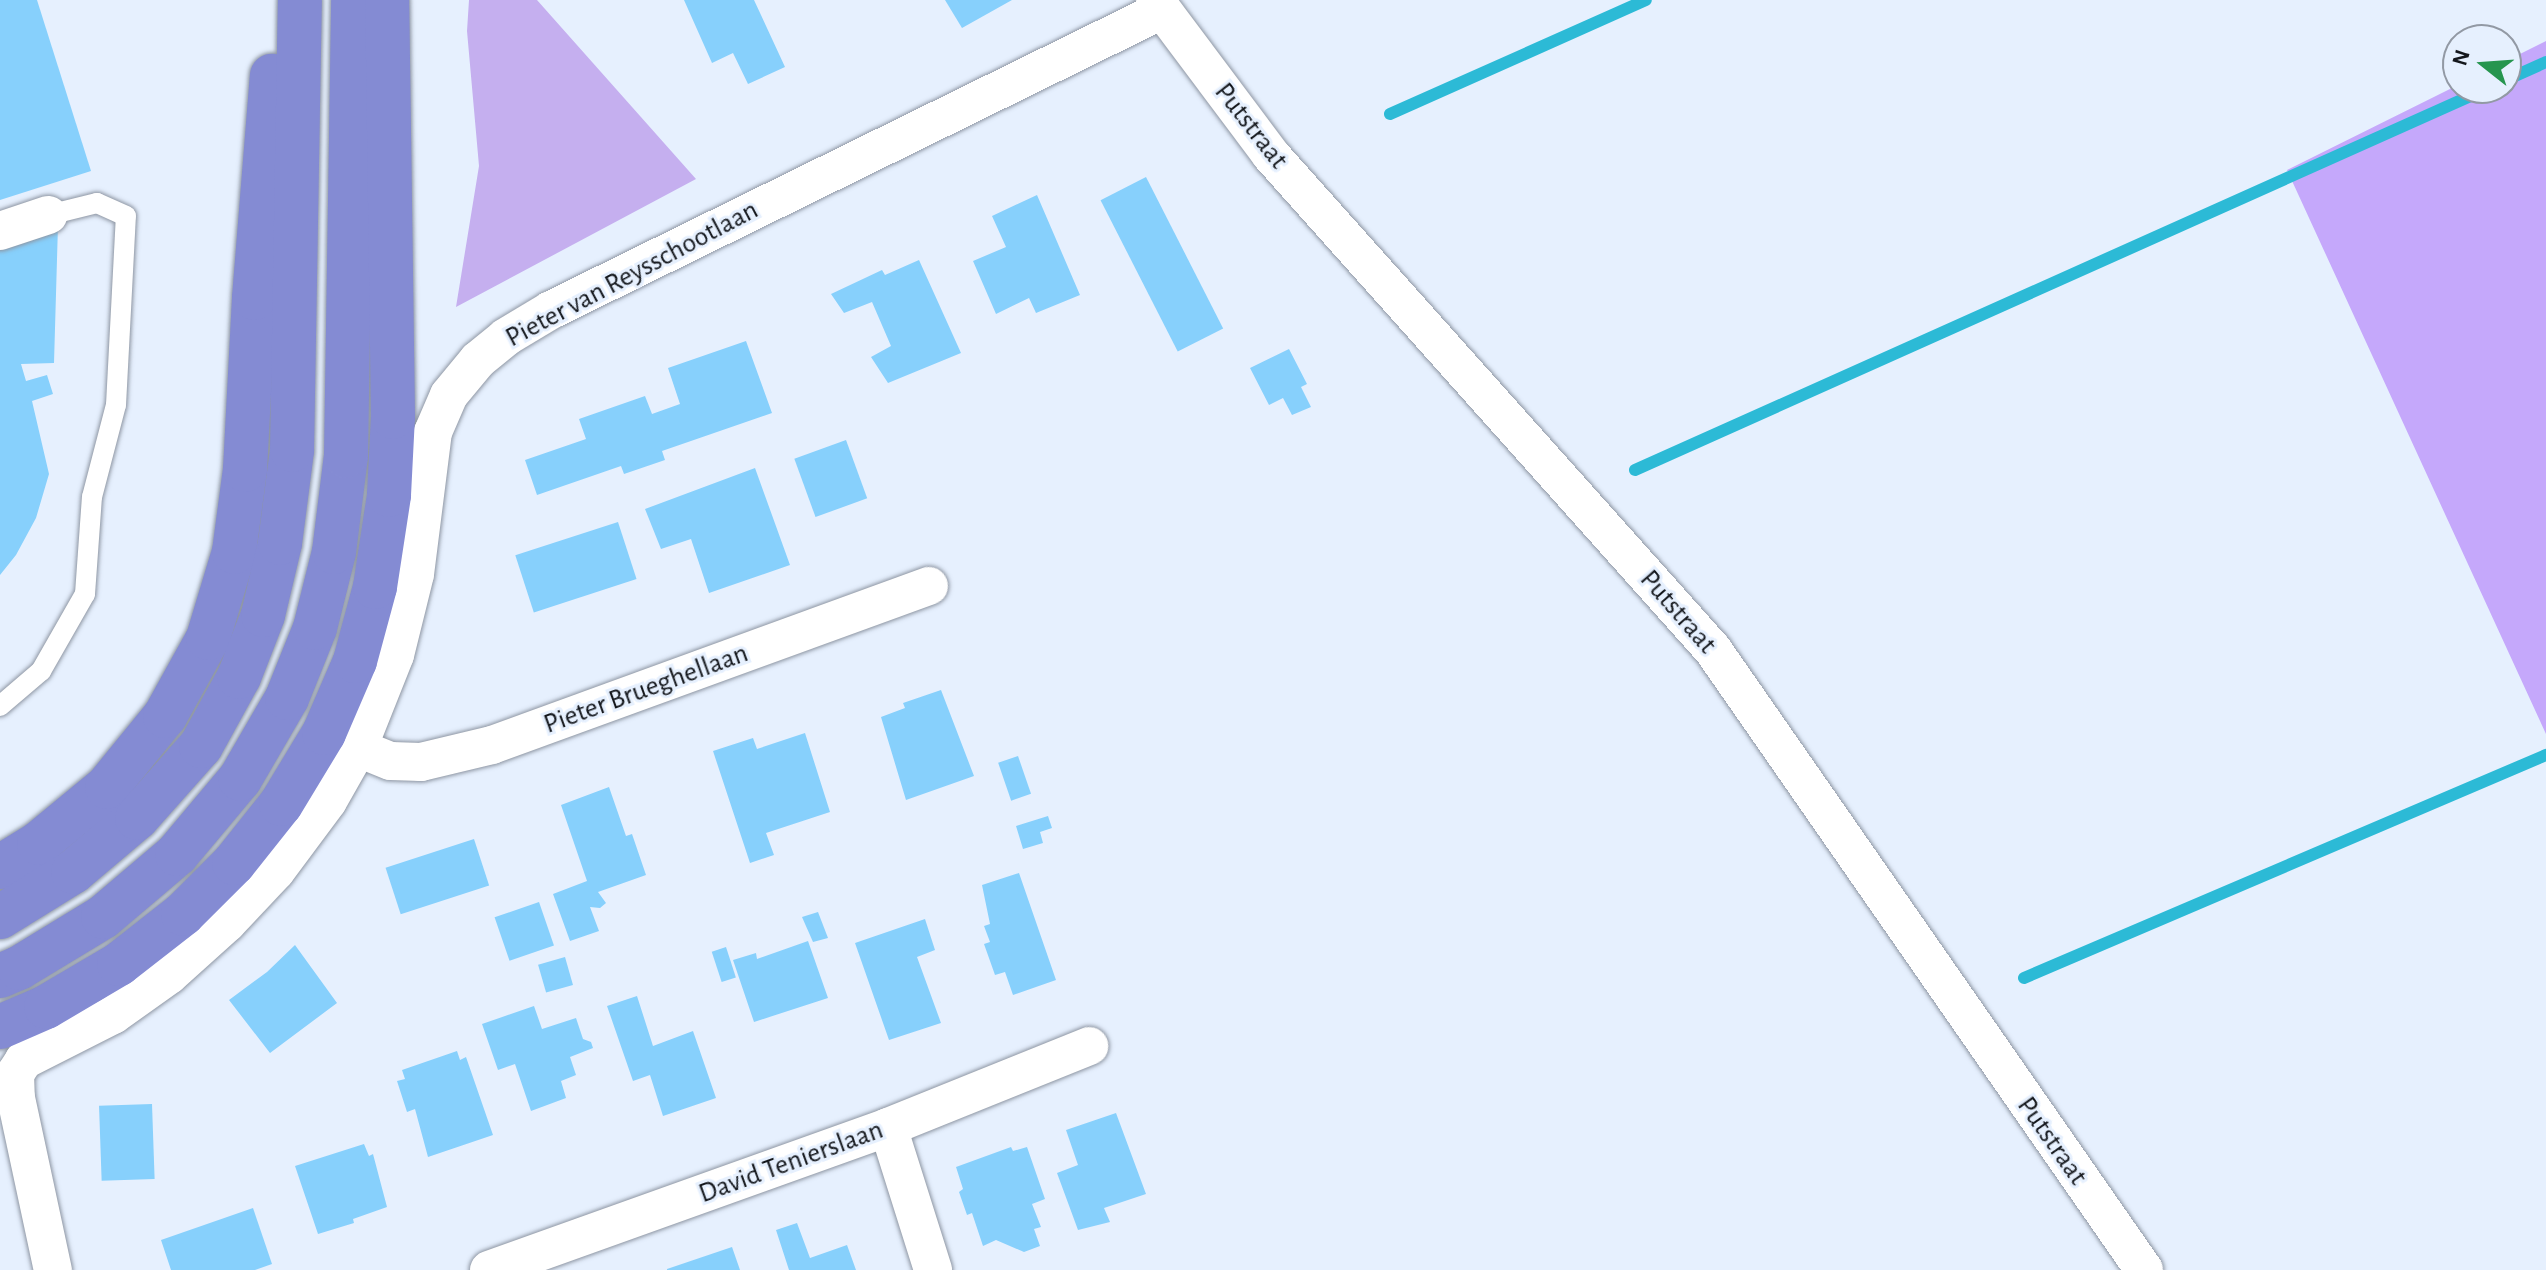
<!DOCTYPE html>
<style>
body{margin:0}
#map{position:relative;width:2546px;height:1270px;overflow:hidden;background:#e6f0fe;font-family:"Alegreya Sans",sans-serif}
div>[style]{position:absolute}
.green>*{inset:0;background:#c5afef}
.forest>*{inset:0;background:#c5a8fb}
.stream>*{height:12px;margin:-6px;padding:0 6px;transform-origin:6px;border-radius:6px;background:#2cbad6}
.building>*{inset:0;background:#87d0fc;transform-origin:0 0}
.roads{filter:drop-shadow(0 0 2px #8e96a3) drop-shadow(0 0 2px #8e96a3)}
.lane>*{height:20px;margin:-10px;padding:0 10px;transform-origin:10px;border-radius:10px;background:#fff}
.street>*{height:38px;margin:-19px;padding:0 19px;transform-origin:19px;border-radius:19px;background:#fff}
.highway>*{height:44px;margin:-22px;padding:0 22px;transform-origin:22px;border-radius:22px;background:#848bd3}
span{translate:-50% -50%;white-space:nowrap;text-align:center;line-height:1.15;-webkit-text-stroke:6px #e6f0fe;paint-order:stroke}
.street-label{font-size:28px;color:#14171c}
.north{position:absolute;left:2442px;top:24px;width:80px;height:80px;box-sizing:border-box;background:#e6f0fe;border:2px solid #9299a4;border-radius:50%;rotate:287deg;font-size:22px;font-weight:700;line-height:32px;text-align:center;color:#14171c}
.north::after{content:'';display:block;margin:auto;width:28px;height:36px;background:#26954f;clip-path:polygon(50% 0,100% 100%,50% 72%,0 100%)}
</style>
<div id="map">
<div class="green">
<div style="clip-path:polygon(469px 0,537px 0,696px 179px,456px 307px,479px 166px,467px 31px)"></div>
</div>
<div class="forest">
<div style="clip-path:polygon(2546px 41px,2546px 734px,2287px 170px,2458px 85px,2458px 88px,2506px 88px,2506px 61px)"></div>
</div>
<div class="stream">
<div style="left:2506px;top:80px;width:44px;rotate:-24.2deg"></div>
<div style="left:1390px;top:114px;width:280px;rotate:-24deg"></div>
<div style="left:1635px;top:470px;width:935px;rotate:-24.12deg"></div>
<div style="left:2024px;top:978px;width:568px;rotate:-23.13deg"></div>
</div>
<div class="building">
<div style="clip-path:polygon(0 0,37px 0,91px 171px,0 200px)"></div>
<div style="clip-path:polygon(684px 0,754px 0,785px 67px,748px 84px,733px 53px,712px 63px)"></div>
<div style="clip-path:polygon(945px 0,1012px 0,962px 28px)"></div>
<div style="left:1146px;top:177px;width:170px;height:51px;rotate:63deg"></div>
<div style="clip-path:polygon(1037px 195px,1080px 295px,1036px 313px,1029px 298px,996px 314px,973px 261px,1006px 247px,992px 216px)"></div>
<div style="clip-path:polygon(58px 225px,54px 363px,21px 364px,26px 381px,47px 375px,53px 394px,32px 401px,49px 474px,36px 518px,16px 555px,0 575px,0 245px)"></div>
<div style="clip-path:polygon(919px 260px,961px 353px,888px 383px,871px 357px,891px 346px,872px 302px,844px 313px,831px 294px,882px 270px,885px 275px)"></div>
<div style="clip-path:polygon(746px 341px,772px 413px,662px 451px,665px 460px,624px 474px,621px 466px,537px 495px,525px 460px,586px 439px,579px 419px,645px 396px,652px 414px,680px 404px,668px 368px)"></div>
<div style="clip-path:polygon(1289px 349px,1307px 384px,1301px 387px,1311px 407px,1292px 415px,1283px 398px,1269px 405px,1250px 368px)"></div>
<div style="left:846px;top:440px;width:62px;height:55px;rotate:70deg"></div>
<div style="clip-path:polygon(755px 468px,790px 565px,709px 593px,691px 539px,661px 549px,645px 509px)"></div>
<div style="left:618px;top:522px;width:60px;height:108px;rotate:72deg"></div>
<div style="clip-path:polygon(941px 690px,974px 776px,906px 800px,881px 717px,905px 708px,903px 703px)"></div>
<div style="clip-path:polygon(805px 733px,830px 812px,766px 833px,774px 855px,750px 863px,713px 751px,753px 738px,757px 749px)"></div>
<div style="left:1018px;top:756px;width:40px;height:21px;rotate:71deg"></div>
<div style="clip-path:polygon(609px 787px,626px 836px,632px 834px,646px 875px,598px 892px,606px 903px,600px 908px,590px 907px,599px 931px,570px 941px,553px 894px,587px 881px,561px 805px)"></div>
<div style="clip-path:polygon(1048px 816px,1052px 828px,1040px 832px,1043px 843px,1023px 849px,1016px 826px)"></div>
<div style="left:474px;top:839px;width:49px;height:93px;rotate:72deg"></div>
<div style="clip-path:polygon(1019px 873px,1056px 980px,1013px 995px,1005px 972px,995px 975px,984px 944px,990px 942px,984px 926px,990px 924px,982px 885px)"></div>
<div style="left:539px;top:902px;width:46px;height:47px;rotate:71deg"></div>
<div style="clip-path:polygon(818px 912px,828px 938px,813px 942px,802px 917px)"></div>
<div style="clip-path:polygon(925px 919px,935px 950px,917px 957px,941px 1023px,889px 1040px,855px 943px)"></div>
<div style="clip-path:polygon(808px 941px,828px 998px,754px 1022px,733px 960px,756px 953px,757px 959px)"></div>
<div style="clip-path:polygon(295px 945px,337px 1003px,270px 1053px,229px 1000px,267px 972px)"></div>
<div style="left:726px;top:947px;width:32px;height:15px;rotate:72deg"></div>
<div style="left:565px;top:957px;width:29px;height:28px;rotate:74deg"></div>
<div style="clip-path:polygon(637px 996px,653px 1046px,693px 1031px,716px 1098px,663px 1116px,650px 1075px,633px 1081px,607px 1006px)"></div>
<div style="clip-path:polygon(534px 1006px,542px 1029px,576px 1018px,583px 1039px,591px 1042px,593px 1048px,570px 1057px,576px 1075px,561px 1081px,566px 1098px,531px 1111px,515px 1064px,498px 1070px,482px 1024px)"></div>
<div style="clip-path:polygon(457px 1051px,460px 1060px,466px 1057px,493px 1135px,428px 1157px,415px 1109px,407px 1112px,397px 1081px,405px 1079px,402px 1070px)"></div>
<div style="left:152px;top:1104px;width:75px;height:53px;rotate:88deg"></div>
<div style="clip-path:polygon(1116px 1113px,1146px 1194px,1104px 1208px,1110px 1222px,1078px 1230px,1057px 1173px,1078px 1165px,1066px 1130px)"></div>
<div style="clip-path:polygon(364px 1144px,369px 1156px,373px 1154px,387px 1207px,353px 1219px,354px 1223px,318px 1234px,295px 1166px)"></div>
<div style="clip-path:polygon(1011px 1147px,1013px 1151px,1027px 1147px,1045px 1199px,1032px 1204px,1041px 1227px,1034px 1229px,1040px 1246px,1024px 1252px,996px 1240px,983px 1246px,972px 1213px,967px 1215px,959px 1192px,963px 1189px,956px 1167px)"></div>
<div style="clip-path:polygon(253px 1208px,272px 1264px,255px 1270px,171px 1270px,161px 1240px)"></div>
<div style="clip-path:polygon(797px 1223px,810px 1258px,847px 1245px,856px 1270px,789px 1270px,776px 1230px)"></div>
<div style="clip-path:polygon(732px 1247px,740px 1270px,667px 1270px,667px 1269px)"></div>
</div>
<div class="roads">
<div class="lane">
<div style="left:0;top:706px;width:54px;rotate:-40.5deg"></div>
<div style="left:41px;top:671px;width:89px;rotate:-60.3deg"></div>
<div style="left:85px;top:594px;width:97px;rotate:-85.9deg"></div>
<div style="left:92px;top:497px;width:95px;rotate:-75.4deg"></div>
<div style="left:116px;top:405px;width:189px;rotate:-87deg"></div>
<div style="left:126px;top:216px;width:32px;rotate:-156deg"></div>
<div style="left:97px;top:203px;width:50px;rotate:166.2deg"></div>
</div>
<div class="street">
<div style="left:1155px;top:0;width:192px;rotate:53.2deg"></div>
<div style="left:1270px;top:154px;width:665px;rotate:48.23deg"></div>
<div style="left:1713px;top:650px;width:755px;rotate:55.19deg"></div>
<div style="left:0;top:231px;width:51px;rotate:-18.4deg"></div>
<div style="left:358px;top:748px;width:35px;rotate:22deg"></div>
<div style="left:391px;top:761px;width:30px;rotate:2deg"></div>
<div style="left:421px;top:762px;width:73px;rotate:-13.5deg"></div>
<div style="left:492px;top:745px;width:465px;rotate:-20deg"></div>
<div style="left:15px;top:1074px;width:17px;rotate:-57deg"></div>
<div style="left:24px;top:1060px;width:100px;rotate:-26.8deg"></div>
<div style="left:113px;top:1015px;width:69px;rotate:-35.5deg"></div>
<div style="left:169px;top:975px;width:78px;rotate:-41.9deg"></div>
<div style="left:227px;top:923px;width:71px;rotate:-46.7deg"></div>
<div style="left:276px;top:871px;width:87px;rotate:-53.4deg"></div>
<div style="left:328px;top:801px;width:61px;rotate:-60.5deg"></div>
<div style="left:358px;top:748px;width:100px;rotate:-68.3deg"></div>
<div style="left:395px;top:655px;width:83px;rotate:-76.1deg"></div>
<div style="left:415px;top:574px;width:143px;rotate:-82.8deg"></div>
<div style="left:433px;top:432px;width:40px;rotate:-66.6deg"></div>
<div style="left:449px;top:395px;width:45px;rotate:-50.4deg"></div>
<div style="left:478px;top:360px;width:36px;rotate:-39deg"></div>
<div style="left:506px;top:337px;width:52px;rotate:-31deg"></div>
<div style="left:551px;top:310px;width:681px;rotate:-26.15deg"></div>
<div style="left:15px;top:1074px;width:24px;rotate:88deg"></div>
<div style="left:16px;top:1098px;width:176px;rotate:77.9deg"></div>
<div style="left:888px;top:1127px;width:150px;rotate:72.5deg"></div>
<div style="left:489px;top:1270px;width:424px;rotate:-19.7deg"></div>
<div style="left:888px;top:1127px;width:217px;rotate:-21.9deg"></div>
</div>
<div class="highway">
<div style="left:0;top:867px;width:46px;rotate:-31.6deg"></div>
<div style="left:39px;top:843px;width:88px;rotate:-39.5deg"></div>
<div style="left:107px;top:787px;width:92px;rotate:-50.8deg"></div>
<div style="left:165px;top:716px;width:89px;rotate:-61.1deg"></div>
<div style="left:208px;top:638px;width:90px;rotate:-73.2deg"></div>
<div style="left:234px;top:552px;width:83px;rotate:-82.4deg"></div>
<div style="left:245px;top:470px;width:172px;rotate:-87deg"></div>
<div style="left:254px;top:298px;width:223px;rotate:-85.4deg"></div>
<div style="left:0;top:917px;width:86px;rotate:-31.7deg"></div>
<div style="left:73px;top:872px;width:84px;rotate:-40.2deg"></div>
<div style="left:137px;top:818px;width:96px;rotate:-48.4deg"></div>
<div style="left:201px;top:746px;width:79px;rotate:-61.2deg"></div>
<div style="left:239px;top:677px;width:66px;rotate:-68.8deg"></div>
<div style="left:263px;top:615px;width:74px;rotate:-76.7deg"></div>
<div style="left:280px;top:543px;width:94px;rotate:-82.6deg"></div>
<div style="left:292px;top:450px;width:450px;rotate:-89deg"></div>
<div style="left:0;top:976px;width:21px;rotate:-23deg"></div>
<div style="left:19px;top:968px;width:98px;rotate:-31.3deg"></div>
<div style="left:103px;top:917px;width:97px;rotate:-40.4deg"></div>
<div style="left:177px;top:854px;width:98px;rotate:-50deg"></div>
<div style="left:240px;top:779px;width:94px;rotate:-59.9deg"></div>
<div style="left:287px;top:698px;width:75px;rotate:-68.2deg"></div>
<div style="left:315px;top:628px;width:78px;rotate:-76deg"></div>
<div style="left:334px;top:552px;width:97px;rotate:-82.9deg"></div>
<div style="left:346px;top:456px;width:456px;rotate:-89.1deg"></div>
<div style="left:0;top:1027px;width:50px;rotate:-23.5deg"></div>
<div style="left:46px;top:1007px;width:85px;rotate:-30.5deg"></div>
<div style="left:119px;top:964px;width:81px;rotate:-38deg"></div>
<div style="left:183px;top:914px;width:72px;rotate:-45deg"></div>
<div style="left:234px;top:863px;width:75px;rotate:-51.5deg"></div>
<div style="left:281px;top:804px;width:83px;rotate:-58.8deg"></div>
<div style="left:324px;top:733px;width:78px;rotate:-66.7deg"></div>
<div style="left:355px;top:661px;width:77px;rotate:-74.9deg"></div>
<div style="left:375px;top:587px;width:93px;rotate:-81.3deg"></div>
<div style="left:389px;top:495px;width:78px;rotate:-87.1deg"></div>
<div style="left:393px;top:417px;width:417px;rotate:-90.8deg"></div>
</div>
</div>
<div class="street-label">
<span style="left:1251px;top:126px;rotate:52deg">Putstraat</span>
<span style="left:632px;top:274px;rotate:-28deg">Pieter van Reysschootlaan</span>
<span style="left:1678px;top:612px;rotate:49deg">Putstraat</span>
<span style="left:646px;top:689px;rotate:-20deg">Pieter Brueghellaan</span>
<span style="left:2052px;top:1141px;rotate:55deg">Putstraat</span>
<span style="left:791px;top:1162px;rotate:-20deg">David Tenierslaan</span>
</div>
<div class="north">N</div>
</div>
